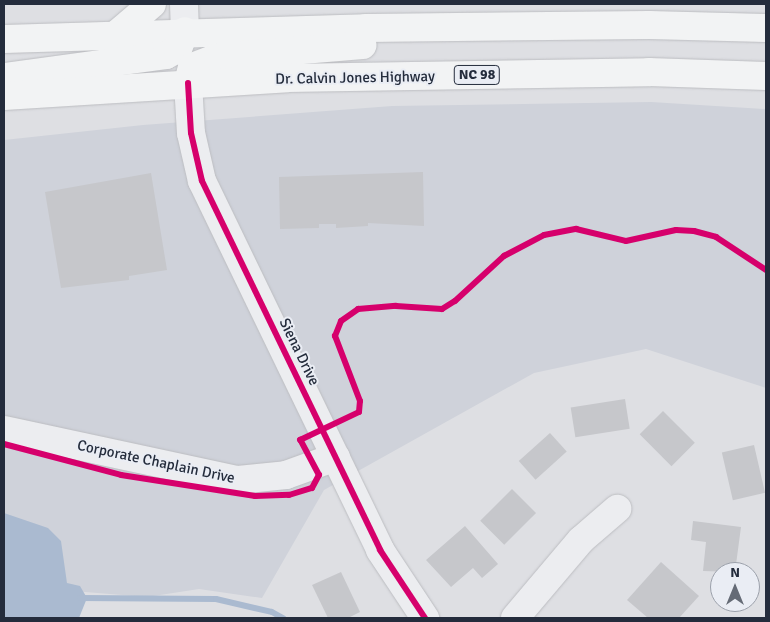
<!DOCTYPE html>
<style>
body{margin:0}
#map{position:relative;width:770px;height:622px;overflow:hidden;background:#dedfe3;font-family:Signika,sans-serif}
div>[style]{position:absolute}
.built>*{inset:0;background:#cfd2da}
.water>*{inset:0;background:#aabad0}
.stream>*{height:6px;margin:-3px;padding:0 3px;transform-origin:3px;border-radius:3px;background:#aabad0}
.building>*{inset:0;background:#c6c7cb;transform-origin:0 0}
.roads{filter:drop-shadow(0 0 1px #bcbdc1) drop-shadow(0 0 1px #bcbdc1)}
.minor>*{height:28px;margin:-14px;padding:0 14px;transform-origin:14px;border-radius:14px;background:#ecedf0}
.highway>*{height:28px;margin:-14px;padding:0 14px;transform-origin:14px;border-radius:14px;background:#f2f3f4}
.cycleway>*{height:6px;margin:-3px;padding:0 3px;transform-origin:3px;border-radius:3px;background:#d6006c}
span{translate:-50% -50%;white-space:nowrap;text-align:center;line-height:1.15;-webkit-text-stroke:4px #eaedf4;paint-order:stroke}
.shield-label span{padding:1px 4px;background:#eaedf4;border:1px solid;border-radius:4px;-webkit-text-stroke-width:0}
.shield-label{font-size:14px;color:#242c3c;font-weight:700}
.street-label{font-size:15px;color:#242c3c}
.frame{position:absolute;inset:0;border:5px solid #242c3c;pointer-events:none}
.north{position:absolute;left:710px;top:562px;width:50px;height:50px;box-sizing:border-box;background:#eaedf4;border:1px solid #9ba0aa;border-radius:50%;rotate:0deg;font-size:14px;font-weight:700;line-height:20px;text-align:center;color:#242c3c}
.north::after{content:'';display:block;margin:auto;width:18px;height:22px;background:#656b76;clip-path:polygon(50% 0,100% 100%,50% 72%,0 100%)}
</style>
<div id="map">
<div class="built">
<div style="clip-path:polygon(651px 102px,766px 109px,766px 388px,646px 349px,534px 373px,324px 490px,262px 598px,199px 589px,147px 597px,73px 591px,67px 583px,61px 563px,4px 514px,4px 140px,143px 125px,392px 106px)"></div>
</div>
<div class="water">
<div style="clip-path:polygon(4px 513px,48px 528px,61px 541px,67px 583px,80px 586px,87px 598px,79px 618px,4px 618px)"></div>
</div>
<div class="stream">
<div style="left:80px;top:598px;width:136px;rotate:0.4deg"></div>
<div style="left:216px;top:599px;width:57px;rotate:13.1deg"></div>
<div style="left:272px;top:612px;width:13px;rotate:29deg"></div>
</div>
<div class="building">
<div style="clip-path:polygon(423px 172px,424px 226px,368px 223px,368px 226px,336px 228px,336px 224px,319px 224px,319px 228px,280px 229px,279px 177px)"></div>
<div style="clip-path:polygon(151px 173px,167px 270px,129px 276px,129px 280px,61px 288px,45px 192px)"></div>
<div style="left:625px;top:399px;width:30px;height:55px;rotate:81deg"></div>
<div style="left:663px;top:411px;width:45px;height:33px;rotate:45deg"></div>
<div style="left:550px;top:433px;width:25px;height:42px;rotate:48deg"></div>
<div style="left:754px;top:445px;width:49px;height:33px;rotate:77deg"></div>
<div style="left:512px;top:489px;width:34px;height:45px;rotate:45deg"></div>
<div style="clip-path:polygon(693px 521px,741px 527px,735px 572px,703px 571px,706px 542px,691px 540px)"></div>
<div style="clip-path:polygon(465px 526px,498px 564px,482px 578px,473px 568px,451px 587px,426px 560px)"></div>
<div style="clip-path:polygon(661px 562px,699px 596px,679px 618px,648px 618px,627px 600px)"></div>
<div style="clip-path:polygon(341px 572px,360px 612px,348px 618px,328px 618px,312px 585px)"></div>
</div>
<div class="roads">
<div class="minor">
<div style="left:184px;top:4px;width:27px;rotate:88deg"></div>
<div style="left:188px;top:83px;width:50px;rotate:86.6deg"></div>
<div style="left:191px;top:133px;width:49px;rotate:77.1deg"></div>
<div style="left:202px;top:181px;width:410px;rotate:64.2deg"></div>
<div style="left:380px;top:550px;width:82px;rotate:56.5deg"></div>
<div style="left:4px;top:430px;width:239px;rotate:12.1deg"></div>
<div style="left:238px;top:480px;width:48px;rotate:-5.9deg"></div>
<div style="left:286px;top:475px;width:53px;rotate:-19.8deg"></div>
<div style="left:515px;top:618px;width:102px;rotate:-49.8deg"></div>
<div style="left:581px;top:540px;width:48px;rotate:-40.7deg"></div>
</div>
<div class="highway">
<div style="left:117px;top:34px;width:46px;rotate:-40.6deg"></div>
<div style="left:4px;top:39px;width:362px;rotate:-1.7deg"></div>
<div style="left:366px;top:28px;width:283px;rotate:-0.6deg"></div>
<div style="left:649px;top:25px;width:117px;rotate:1.5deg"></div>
<div style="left:4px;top:77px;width:163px;rotate:-7.7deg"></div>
<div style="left:166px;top:55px;width:13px;rotate:-27deg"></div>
<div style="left:178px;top:49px;width:19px;rotate:-69deg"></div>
<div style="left:188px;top:83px;width:16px;rotate:-76deg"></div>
<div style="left:192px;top:67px;width:28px;rotate:-21deg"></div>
<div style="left:218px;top:57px;width:145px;rotate:-4.7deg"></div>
<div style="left:4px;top:96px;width:284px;rotate:-3.6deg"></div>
<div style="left:287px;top:78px;width:362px;rotate:-0.9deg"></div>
<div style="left:649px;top:72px;width:117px;rotate:2deg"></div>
</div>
</div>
<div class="cycleway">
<div style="left:188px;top:83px;width:50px;rotate:86.6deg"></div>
<div style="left:191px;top:133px;width:49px;rotate:77.1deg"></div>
<div style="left:202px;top:181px;width:410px;rotate:64.2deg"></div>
<div style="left:380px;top:550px;width:82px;rotate:56.5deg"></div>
<div style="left:4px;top:444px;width:121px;rotate:14.8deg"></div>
<div style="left:121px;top:475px;width:136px;rotate:8.9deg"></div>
<div style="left:255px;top:496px;width:34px;rotate:-2deg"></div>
<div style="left:289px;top:495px;width:24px;rotate:-17deg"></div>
<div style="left:312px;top:488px;width:15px;rotate:-62deg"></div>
<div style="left:319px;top:475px;width:40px;rotate:-118deg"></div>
<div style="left:300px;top:440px;width:65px;rotate:-25.4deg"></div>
<div style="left:359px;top:412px;width:11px;rotate:-85deg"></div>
<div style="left:360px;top:401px;width:70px;rotate:-111deg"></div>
<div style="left:335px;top:336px;width:16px;rotate:-68deg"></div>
<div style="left:341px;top:321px;width:21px;rotate:-35deg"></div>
<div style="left:358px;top:309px;width:38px;rotate:-5deg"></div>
<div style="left:396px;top:306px;width:46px;rotate:3.7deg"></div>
<div style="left:442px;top:309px;width:15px;rotate:-32deg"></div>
<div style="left:455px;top:301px;width:67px;rotate:-42.6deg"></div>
<div style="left:504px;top:256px;width:45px;rotate:-27.7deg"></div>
<div style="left:544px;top:235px;width:33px;rotate:-11deg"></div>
<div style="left:576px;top:229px;width:51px;rotate:13.5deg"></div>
<div style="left:626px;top:241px;width:51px;rotate:-12.4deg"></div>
<div style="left:676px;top:230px;width:18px;rotate:3deg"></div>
<div style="left:694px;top:231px;width:23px;rotate:15deg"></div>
<div style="left:716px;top:237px;width:60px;rotate:33.4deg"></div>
</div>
<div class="shield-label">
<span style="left:477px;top:75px">NC 98</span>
</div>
<div class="street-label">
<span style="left:355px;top:78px;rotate:-1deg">Dr. Calvin Jones Highway</span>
<span style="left:299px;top:352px;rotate:64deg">Siena Drive</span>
<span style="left:156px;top:462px;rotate:12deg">Corporate Chaplain Drive</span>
</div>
<div class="frame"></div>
<div class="north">N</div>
</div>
